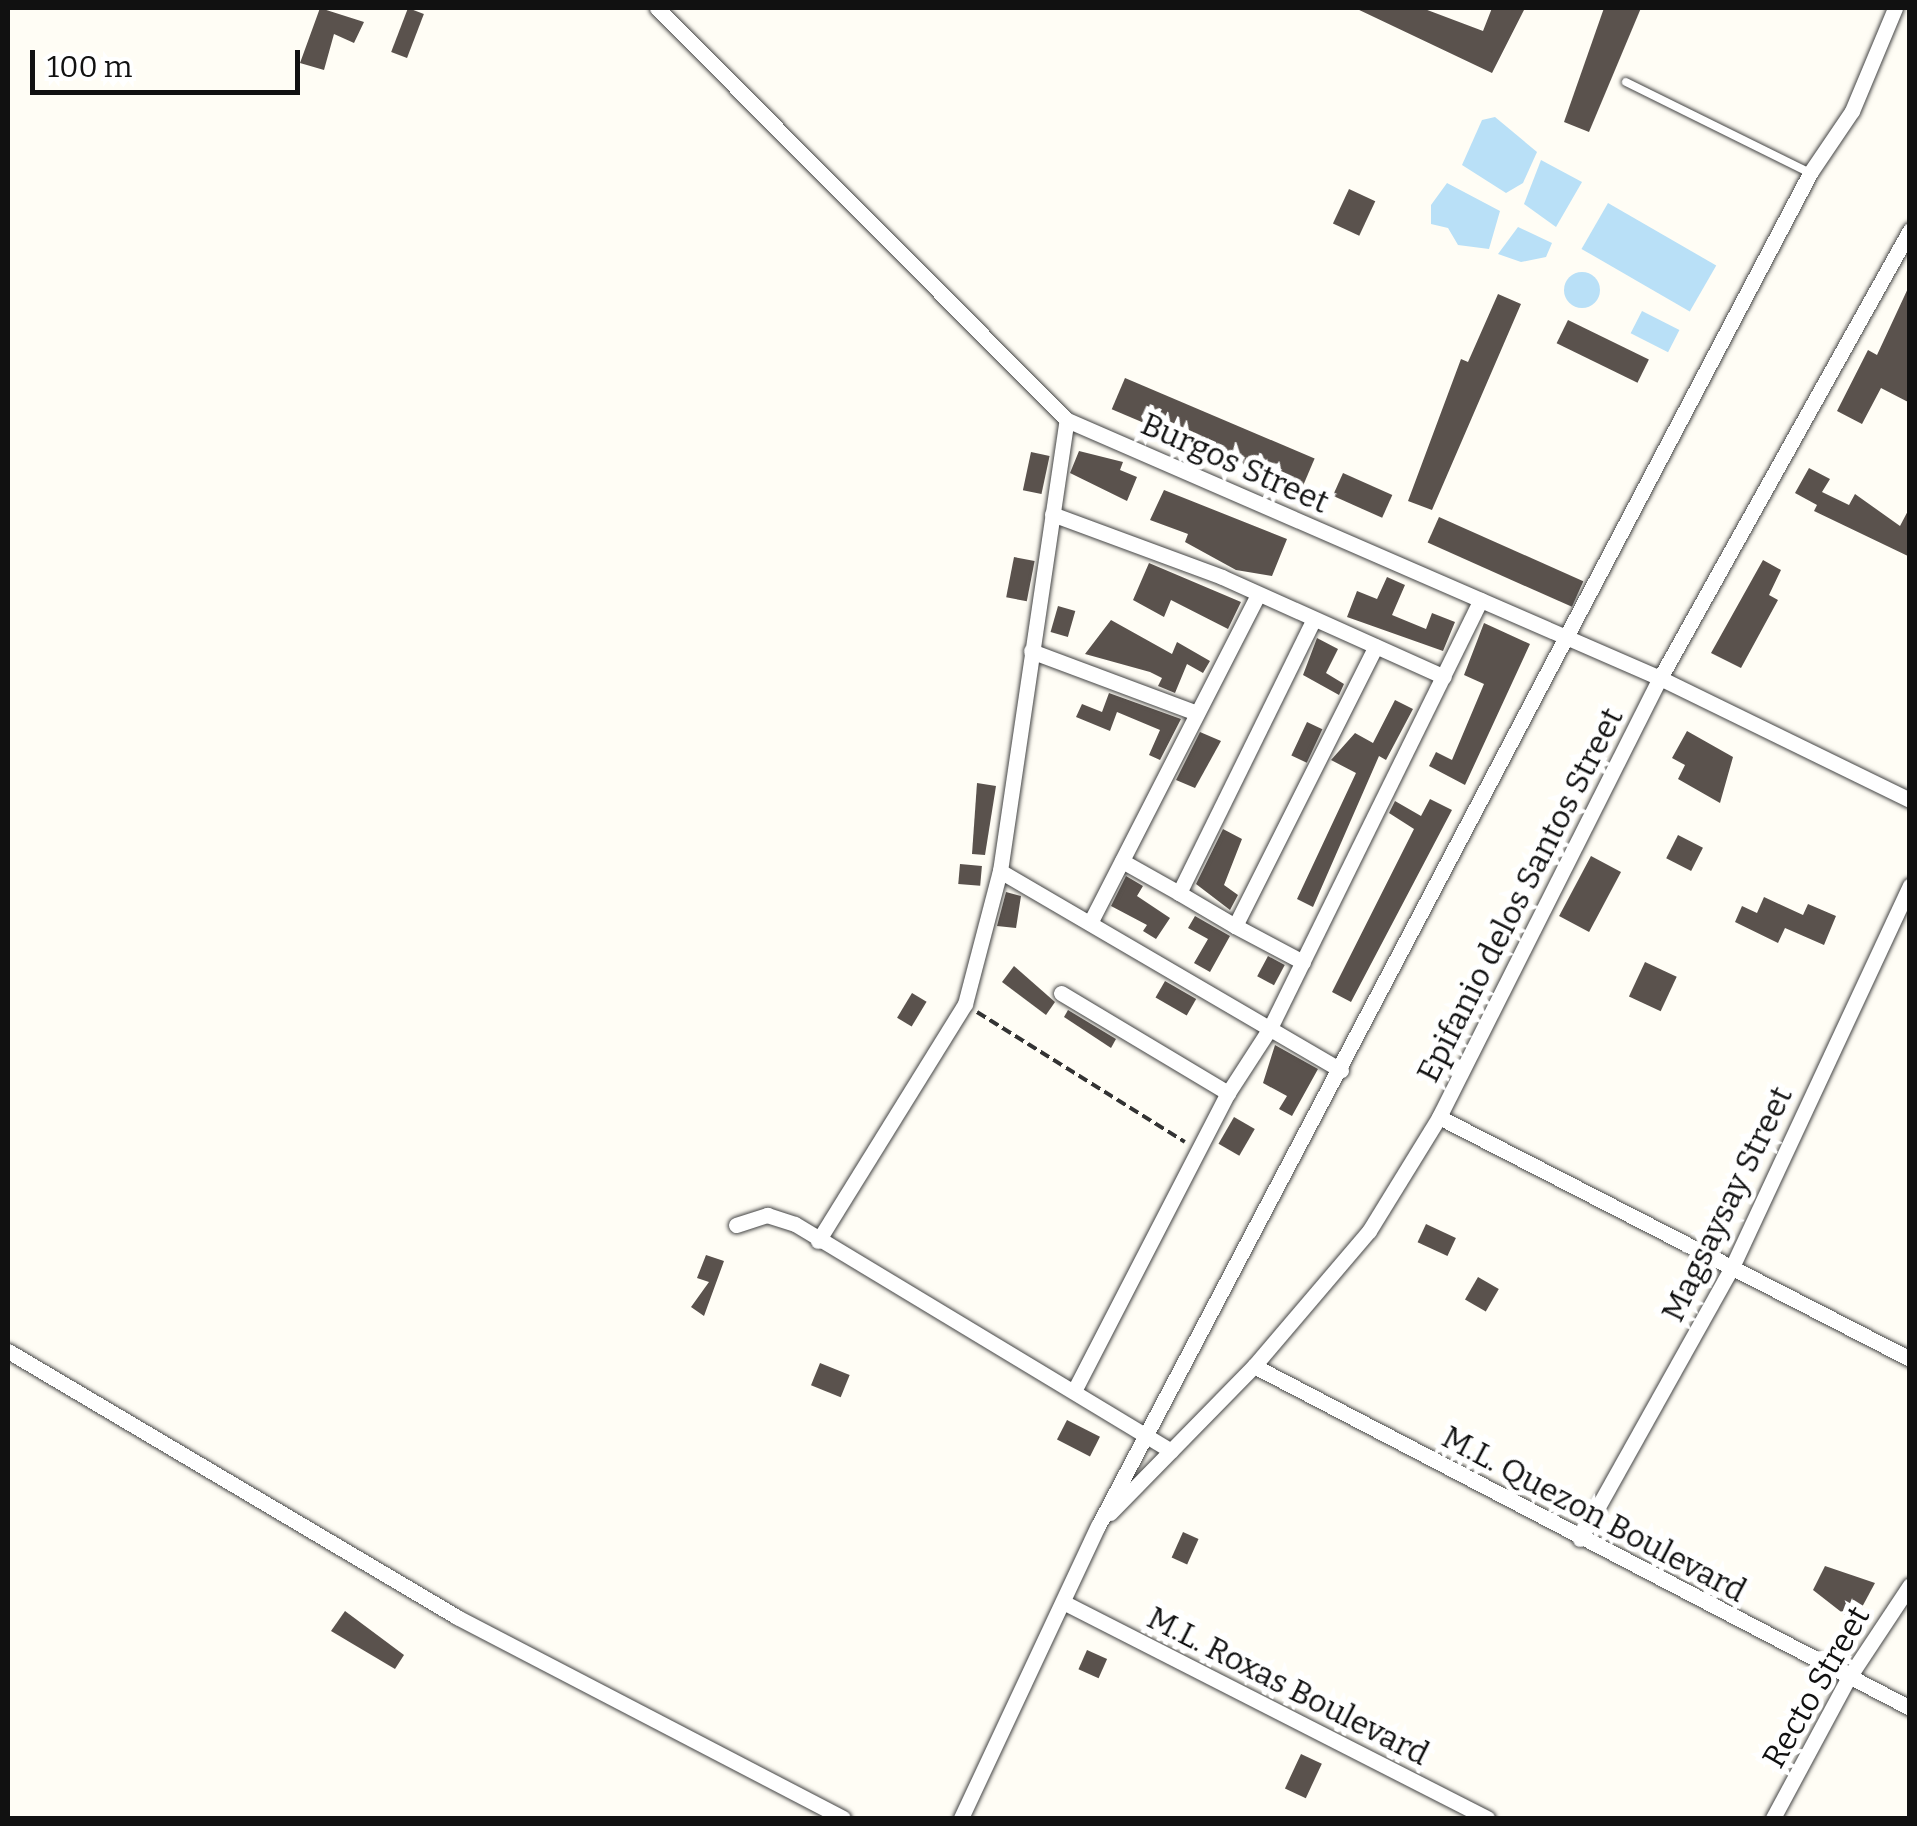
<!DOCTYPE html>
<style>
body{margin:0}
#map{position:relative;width:1917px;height:1826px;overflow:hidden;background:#fffdf5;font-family:Bitter,serif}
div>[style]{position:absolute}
.water>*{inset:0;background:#b9e0f7;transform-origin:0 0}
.round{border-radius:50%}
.building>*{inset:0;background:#5a524d;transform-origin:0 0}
.path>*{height:4px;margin-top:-2px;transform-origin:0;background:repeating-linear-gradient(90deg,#333 0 10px,transparent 0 15px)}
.roads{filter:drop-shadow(0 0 2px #444) drop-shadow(0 0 2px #444)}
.lane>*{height:8px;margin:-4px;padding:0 4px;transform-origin:4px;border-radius:4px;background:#fff}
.street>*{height:15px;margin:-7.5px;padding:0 7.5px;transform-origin:7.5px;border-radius:7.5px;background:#fff}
span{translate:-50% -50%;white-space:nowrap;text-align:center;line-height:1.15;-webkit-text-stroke:10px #fff;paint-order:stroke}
.street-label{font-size:32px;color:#111}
.frame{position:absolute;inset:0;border:10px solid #111;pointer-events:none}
.scale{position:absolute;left:30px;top:50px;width:270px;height:45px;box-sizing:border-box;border:5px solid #111;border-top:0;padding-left:12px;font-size:30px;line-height:35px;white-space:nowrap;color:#111;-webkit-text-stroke:8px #fff;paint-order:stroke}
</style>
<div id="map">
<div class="water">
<div style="clip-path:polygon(1495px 117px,1537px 152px,1523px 183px,1506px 193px,1462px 165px,1482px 120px)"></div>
<div style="clip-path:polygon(1541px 160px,1582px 182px,1556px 227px,1524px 204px)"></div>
<div style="clip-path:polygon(1447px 183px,1500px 211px,1489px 249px,1458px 245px,1448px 228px,1431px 224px,1431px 205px)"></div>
<div style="left:1608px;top:203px;width:125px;height:53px;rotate:30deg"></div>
<div style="clip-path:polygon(1518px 227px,1552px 243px,1546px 257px,1521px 262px,1498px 254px)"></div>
<div class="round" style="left:1564px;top:272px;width:36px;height:36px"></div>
<div style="left:1642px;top:311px;width:42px;height:25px;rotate:27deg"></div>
</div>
<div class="building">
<div style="clip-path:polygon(320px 8px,364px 22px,354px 43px,334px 34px,324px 70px,300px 63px)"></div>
<div style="left:408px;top:8px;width:17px;height:47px;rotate:21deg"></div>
<div style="clip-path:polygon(1355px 8px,1422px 8px,1483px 31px,1492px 8px,1525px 8px,1492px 73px)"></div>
<div style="clip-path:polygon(1604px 8px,1641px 8px,1589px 132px,1564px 122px)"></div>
<div style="left:1349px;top:189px;width:29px;height:38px;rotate:25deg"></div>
<div style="clip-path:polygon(1910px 284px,1910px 403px,1881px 388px,1862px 424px,1837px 411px,1868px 350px,1877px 355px)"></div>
<div style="clip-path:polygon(1498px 294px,1521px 304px,1432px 510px,1408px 501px,1461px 359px,1468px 362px)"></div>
<div style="left:1568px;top:320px;width:90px;height:26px;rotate:26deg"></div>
<div style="left:1125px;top:378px;width:206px;height:34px;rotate:23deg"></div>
<div style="clip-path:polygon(1079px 451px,1123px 462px,1120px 470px,1137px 477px,1127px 501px,1070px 473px)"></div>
<div style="left:1031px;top:452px;width:19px;height:39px;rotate:12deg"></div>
<div style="clip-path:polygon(1809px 468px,1830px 479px,1822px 492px,1849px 505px,1855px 494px,1900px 526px,1910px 507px,1910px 557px,1814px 511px,1817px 505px,1795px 493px)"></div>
<div style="left:1343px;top:473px;width:54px;height:25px;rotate:24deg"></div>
<div style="clip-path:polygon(1164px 490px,1287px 539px,1272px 576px,1236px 570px,1185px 542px,1188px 534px,1150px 520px)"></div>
<div style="left:1439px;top:517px;width:158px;height:28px;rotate:24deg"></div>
<div style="left:1014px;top:557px;width:21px;height:41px;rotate:11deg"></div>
<div style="clip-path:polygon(1763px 560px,1781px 570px,1769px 595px,1778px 600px,1741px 668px,1711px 653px)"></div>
<div style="clip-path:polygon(1149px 563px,1241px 602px,1228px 629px,1171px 600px,1164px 617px,1133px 600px)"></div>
<div style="clip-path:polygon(1387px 577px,1405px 585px,1392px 615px,1426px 629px,1432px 613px,1455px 622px,1443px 651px,1347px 617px,1357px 591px,1377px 599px)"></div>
<div style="left:1058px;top:606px;width:18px;height:27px;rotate:16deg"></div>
<div style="clip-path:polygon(1111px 620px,1172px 654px,1177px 642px,1210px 661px,1203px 673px,1187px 664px,1175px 693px,1158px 686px,1162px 678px,1150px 672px,1085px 654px)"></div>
<div style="clip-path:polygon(1484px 623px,1530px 644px,1465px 785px,1429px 766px,1436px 752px,1452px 760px,1484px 684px,1464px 675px)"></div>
<div style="clip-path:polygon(1317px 638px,1338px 649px,1326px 673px,1344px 684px,1339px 695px,1303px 675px)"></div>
<div style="clip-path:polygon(1109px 693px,1181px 719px,1160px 760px,1149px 755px,1160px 730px,1117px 712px,1110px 731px,1076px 717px,1082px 704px,1102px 712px)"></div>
<div style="clip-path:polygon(1395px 700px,1413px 709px,1386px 760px,1379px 756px,1313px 907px,1297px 899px,1356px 773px,1331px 760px,1355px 733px,1373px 743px)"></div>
<div style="left:1307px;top:722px;width:17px;height:37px;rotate:25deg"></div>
<div style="clip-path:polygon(1687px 731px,1733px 757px,1720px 803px,1678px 779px,1685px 765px,1672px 758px)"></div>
<div style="clip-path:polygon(1200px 732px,1221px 741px,1195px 788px,1176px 780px)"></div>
<div style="clip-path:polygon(977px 783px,996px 786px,985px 855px,972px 854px)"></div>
<div style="clip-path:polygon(1430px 799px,1452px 810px,1351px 1002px,1332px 992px,1414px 829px,1389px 813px,1395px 801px,1421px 816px)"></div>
<div style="clip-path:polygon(1223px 829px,1242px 839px,1224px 885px,1238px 895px,1230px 910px,1196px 884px)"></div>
<div style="left:1678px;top:835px;width:28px;height:26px;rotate:27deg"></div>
<div style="left:1591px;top:856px;width:34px;height:68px;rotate:28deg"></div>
<div style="left:960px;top:864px;width:22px;height:20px;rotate:5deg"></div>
<div style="clip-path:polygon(1126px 876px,1143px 886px,1137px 896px,1170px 918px,1156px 939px,1143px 931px,1147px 925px,1111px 906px)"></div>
<div style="clip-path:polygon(1006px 892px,1021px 896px,1016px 928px,997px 926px)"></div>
<div style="clip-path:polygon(1764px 897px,1803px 915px,1808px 904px,1836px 916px,1824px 945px,1785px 928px,1778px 943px,1735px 922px,1742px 906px,1757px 913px)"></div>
<div style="clip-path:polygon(1195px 916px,1230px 936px,1210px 972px,1194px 963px,1208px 939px,1188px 928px)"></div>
<div style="left:1268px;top:956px;width:19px;height:23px;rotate:28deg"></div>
<div style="left:1645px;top:962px;width:35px;height:38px;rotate:25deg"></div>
<div style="clip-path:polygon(1014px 966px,1055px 1002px,1046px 1015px,1002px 982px)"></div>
<div style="left:1165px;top:981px;width:36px;height:19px;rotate:30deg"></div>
<div style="left:912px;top:993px;width:17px;height:29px;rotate:31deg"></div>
<div style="clip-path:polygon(1068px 1010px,1116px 1039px,1111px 1048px,1064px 1017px)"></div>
<div style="clip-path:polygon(1275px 1045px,1318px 1069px,1292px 1116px,1279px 1109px,1287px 1096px,1263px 1083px)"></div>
<div style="left:1234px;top:1117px;width:24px;height:31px;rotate:30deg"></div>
<div style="left:1426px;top:1224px;width:33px;height:20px;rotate:25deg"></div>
<div style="clip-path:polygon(706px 1255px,724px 1261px,704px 1316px,691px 1307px,709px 1282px,697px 1278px)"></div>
<div style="left:1478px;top:1277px;width:24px;height:26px;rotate:30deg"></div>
<div style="left:820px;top:1363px;width:32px;height:24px;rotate:22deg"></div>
<div style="left:1067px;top:1420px;width:37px;height:22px;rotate:27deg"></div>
<div style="left:1183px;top:1532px;width:17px;height:28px;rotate:24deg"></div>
<div style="clip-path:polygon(1825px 1566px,1875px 1583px,1854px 1622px,1813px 1590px)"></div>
<div style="clip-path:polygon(345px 1611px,404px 1655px,395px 1669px,331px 1631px)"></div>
<div style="left:1087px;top:1650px;width:22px;height:21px;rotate:24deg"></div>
<div style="left:1301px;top:1754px;width:23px;height:38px;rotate:25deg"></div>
</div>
<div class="path">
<div style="left:977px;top:1012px;width:245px;rotate:32deg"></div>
</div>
<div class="roads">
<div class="lane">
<div style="left:1626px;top:82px;width:205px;rotate:26.3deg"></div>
</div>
<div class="street">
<div style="left:657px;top:8px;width:581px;rotate:45.14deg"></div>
<div style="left:1067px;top:420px;width:647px;rotate:23.51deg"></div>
<div style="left:1660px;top:678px;width:278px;rotate:26deg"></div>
<div style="left:1052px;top:514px;width:181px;rotate:20.3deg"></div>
<div style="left:1222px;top:577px;width:243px;rotate:24.2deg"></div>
<div style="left:1031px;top:651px;width:177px;rotate:20.5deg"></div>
<div style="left:1122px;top:861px;width:65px;rotate:29.3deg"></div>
<div style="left:1179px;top:893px;width:305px;rotate:-63.8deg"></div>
<div style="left:1000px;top:871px;width:395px;rotate:30.3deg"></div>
<div style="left:1179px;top:893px;width:65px;rotate:30.5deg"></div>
<div style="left:1235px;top:926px;width:313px;rotate:-63.3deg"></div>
<div style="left:1090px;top:923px;width:369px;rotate:-62.9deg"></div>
<div style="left:1235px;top:926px;width:77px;rotate:27.9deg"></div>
<div style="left:1061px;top:993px;width:195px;rotate:30.9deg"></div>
<div style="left:1439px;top:1117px;width:530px;rotate:27.19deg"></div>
<div style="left:736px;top:1225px;width:33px;rotate:-18deg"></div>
<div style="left:767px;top:1215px;width:29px;rotate:18deg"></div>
<div style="left:795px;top:1224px;width:439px;rotate:31.1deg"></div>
<div style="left:818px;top:1241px;width:279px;rotate:-58.2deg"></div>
<div style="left:965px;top:1004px;width:138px;rotate:-75.3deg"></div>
<div style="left:1000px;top:871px;width:456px;rotate:-81.6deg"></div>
<div style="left:8px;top:1351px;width:522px;rotate:30.64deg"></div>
<div style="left:457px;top:1617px;width:435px;rotate:27.5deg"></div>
<div style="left:1254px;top:1366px;width:740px;rotate:27.53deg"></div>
<div style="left:1074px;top:1391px;width:335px;rotate:-62.7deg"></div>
<div style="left:1228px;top:1093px;width:77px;rotate:-57.1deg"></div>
<div style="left:1270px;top:1028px;width:477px;rotate:-63.8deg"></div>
<div style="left:1110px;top:1513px;width:206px;rotate:-45.6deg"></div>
<div style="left:1254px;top:1366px;width:177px;rotate:-49.6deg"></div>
<div style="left:1369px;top:1231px;width:134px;rotate:-58.4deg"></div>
<div style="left:1439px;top:1117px;width:491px;rotate:-63.3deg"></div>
<div style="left:1660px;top:678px;width:513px;rotate:-60.84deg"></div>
<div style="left:1580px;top:1539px;width:312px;rotate:-60.8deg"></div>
<div style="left:1732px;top:1267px;width:421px;rotate:-65deg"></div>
<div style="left:1065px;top:1603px;width:474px;rotate:27deg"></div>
<div style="left:961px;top:1818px;width:323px;rotate:-64.9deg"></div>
<div style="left:1098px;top:1526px;width:1529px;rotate:-62.24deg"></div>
<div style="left:1810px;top:173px;width:75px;rotate:-55.9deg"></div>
<div style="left:1852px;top:111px;width:112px;rotate:-67.3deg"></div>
<div style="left:1773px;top:1818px;width:160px;rotate:-61.7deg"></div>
<div style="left:1849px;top:1677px;width:110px;rotate:-56.5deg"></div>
</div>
</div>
<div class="street-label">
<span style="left:1235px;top:463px;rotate:24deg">Burgos Street</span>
<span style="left:1520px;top:895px;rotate:-63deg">Epifanio delos Santos Street</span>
<span style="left:1727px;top:1204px;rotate:-64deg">Magsaysay Street</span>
<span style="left:1594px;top:1514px;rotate:28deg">M.L. Quezon Boulevard</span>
<span style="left:1288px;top:1686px;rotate:27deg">M.L. Roxas Boulevard</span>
<span style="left:1816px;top:1687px;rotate:-60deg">Recto Street</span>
</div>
<div class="frame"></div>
<div class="scale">100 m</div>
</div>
